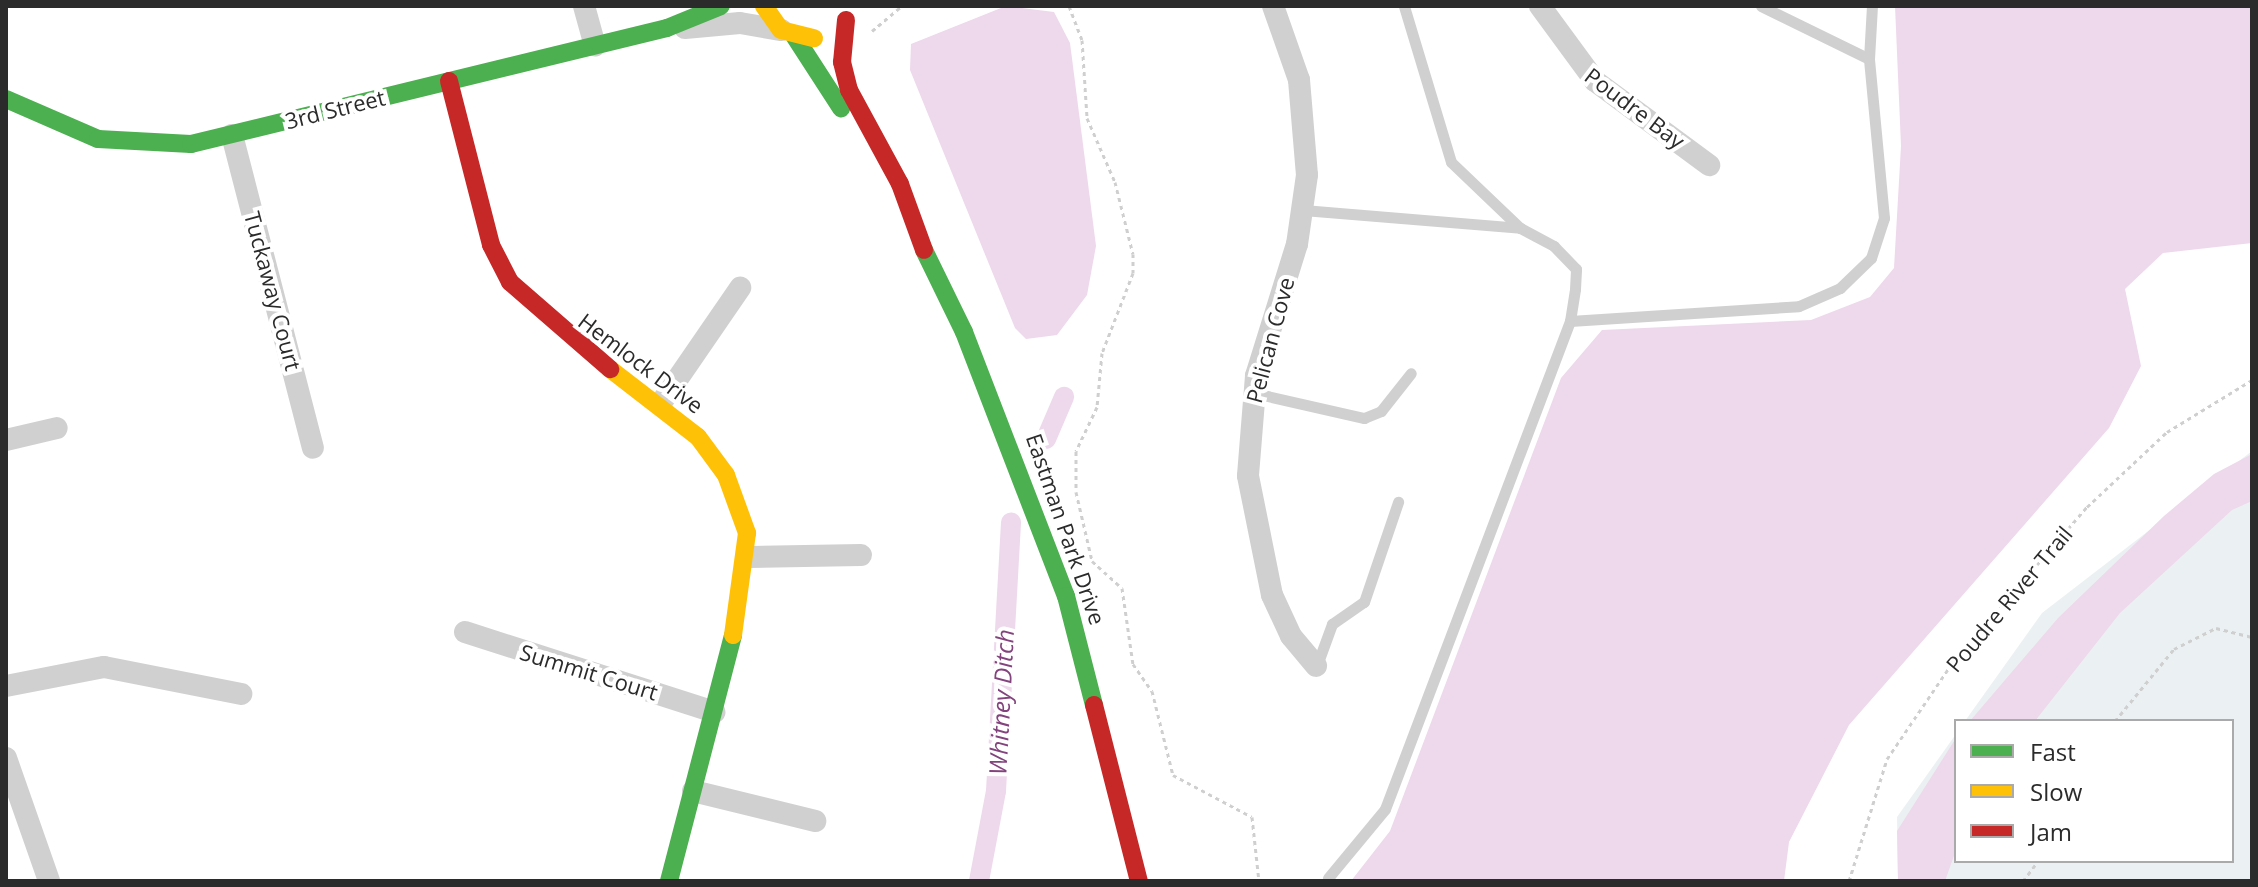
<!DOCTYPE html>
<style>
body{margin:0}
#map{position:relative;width:2258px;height:887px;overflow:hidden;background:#fff;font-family:"Open Sans",sans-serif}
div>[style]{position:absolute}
.green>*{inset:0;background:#ebf1f2}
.water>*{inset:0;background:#eed8eb}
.canal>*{height:20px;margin:-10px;padding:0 10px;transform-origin:10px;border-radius:10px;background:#eed8eb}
.path>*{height:3px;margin-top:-1.5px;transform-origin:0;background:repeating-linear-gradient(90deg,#cfcfcf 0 4px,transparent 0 8px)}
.lane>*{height:11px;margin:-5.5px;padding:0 5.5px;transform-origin:5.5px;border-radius:5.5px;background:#d0d0d0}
.street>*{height:22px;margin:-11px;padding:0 11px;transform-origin:11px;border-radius:11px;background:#d0d0d0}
.fast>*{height:18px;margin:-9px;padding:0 9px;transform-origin:9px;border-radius:9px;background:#4caf50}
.slow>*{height:18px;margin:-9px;padding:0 9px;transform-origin:9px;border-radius:9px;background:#ffc107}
.jam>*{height:18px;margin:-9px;padding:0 9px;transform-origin:9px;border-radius:9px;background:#c62828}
span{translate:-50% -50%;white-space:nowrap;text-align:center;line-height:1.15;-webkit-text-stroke:8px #fff;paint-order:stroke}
.street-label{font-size:22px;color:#2b2b2b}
.water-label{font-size:24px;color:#83437d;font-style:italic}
.frame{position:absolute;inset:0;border:8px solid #2b2b2b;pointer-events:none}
.legend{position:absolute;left:1954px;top:719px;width:280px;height:144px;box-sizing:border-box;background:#fff;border:2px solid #aaa;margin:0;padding:10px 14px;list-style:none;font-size:24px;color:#2b2b2b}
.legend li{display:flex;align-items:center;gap:16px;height:40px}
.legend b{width:40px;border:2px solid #aaa}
</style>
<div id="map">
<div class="green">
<div style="clip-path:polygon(2252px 451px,2252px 881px,1898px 881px,1897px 817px,1956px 734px,1956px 861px,2232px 861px,2232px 721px,1965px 721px,2042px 613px)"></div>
</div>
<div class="water">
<div style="clip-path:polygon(1006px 6px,1054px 12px,1070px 43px,1096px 246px,1087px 295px,1057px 335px,1026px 339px,1015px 328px,910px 70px,911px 44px)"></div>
<div style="clip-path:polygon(1895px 6px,2252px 6px,2252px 243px,2163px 253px,2125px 289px,2141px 366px,2109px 428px,1849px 725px,1789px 842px,1784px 881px,1351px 881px,1390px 831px,1561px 378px,1602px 330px,1811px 320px,1870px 297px,1894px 268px,1901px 146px)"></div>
<div style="clip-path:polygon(2252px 454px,2252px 501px,2232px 510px,2120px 613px,2035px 721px,1970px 721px,2058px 618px,2164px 516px,2214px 474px)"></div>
<div style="clip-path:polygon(1956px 738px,1956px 850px,1945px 881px,1898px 881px,1897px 831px)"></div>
</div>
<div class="canal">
<div style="left:1046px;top:439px;width:46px;rotate:-66.8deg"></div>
<div style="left:979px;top:881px;width:92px;rotate:-79.3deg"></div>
<div style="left:996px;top:791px;width:269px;rotate:-86.8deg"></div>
</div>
<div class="path">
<div style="left:1069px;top:6px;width:36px;rotate:69deg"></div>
<div style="left:1082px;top:40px;width:78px;rotate:86.3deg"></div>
<div style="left:1087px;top:118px;width:70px;rotate:66.4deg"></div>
<div style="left:1115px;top:182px;width:74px;rotate:76deg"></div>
<div style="left:1133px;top:254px;width:19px;rotate:90deg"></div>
<div style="left:1133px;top:273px;width:86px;rotate:111.2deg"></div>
<div style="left:1102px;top:353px;width:54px;rotate:95.3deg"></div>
<div style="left:1097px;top:407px;width:49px;rotate:115.5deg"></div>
<div style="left:1076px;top:451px;width:41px;rotate:90deg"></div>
<div style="left:1076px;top:492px;width:71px;rotate:76.9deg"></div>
<div style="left:1092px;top:561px;width:40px;rotate:42deg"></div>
<div style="left:1122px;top:588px;width:77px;rotate:81.8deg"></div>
<div style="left:1133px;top:664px;width:33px;rotate:55deg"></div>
<div style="left:1152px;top:691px;width:87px;rotate:76deg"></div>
<div style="left:1173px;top:775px;width:89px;rotate:28deg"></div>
<div style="left:1252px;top:817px;width:64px;rotate:83.8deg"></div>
<div style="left:872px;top:31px;width:39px;rotate:-40deg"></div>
<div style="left:2115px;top:721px;width:93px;rotate:-50.7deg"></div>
<div style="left:2174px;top:649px;width:47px;rotate:-26.6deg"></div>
<div style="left:2216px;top:628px;width:37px;rotate:14deg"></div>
<div style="left:1849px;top:881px;width:128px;rotate:-72.7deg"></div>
<div style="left:1887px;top:759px;width:117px;rotate:-55.8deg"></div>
<div style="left:1953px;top:662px;width:205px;rotate:-49.2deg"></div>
<div style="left:2087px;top:507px;width:110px;rotate:-43.2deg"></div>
<div style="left:2167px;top:432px;width:100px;rotate:-31.5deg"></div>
<div style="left:2023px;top:881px;width:25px;rotate:-53deg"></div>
</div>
<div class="lane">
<div style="left:1761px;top:6px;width:120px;rotate:26.1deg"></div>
<div style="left:1303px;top:210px;width:218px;rotate:4.7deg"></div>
<div style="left:1570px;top:321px;width:229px;rotate:-3.7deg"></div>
<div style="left:1799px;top:306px;width:45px;rotate:-23.7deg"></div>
<div style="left:1840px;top:288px;width:43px;rotate:-44.1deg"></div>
<div style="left:1871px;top:258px;width:42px;rotate:-72deg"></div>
<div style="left:1884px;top:218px;width:160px;rotate:-95.4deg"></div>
<div style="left:1869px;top:59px;width:53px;rotate:-86.8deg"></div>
<div style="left:1254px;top:393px;width:113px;rotate:12.8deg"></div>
<div style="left:1364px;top:418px;width:18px;rotate:-22deg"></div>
<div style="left:1381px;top:411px;width:48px;rotate:-51.7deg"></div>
<div style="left:1317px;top:665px;width:44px;rotate:-69.9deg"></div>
<div style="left:1332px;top:624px;width:39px;rotate:-35deg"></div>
<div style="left:1364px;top:602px;width:106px;rotate:-71.2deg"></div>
<div style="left:1328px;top:878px;width:89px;rotate:-50.4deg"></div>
<div style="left:1385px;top:809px;width:522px;rotate:-69.24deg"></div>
<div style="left:1570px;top:321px;width:32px;rotate:-81deg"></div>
<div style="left:1575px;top:289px;width:20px;rotate:-87deg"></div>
<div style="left:1576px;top:269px;width:32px;rotate:-134deg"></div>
<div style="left:1554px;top:246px;width:38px;rotate:-152deg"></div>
<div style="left:1520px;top:228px;width:95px;rotate:-136.3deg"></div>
<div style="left:1451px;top:162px;width:163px;rotate:-106.8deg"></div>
</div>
<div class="street">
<div style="left:584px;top:6px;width:41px;rotate:74.6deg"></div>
<div style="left:1273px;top:6px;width:78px;rotate:70.6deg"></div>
<div style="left:1299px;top:80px;width:95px;rotate:85.2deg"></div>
<div style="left:1307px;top:175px;width:70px;rotate:98.2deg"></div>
<div style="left:1297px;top:244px;width:138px;rotate:107.3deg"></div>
<div style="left:1256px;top:376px;width:100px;rotate:94.6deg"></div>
<div style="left:1248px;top:476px;width:121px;rotate:78.6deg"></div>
<div style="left:1272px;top:595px;width:45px;rotate:65.1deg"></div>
<div style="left:1291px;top:636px;width:39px;rotate:50deg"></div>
<div style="left:1540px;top:6px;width:93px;rotate:53.7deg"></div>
<div style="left:1595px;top:81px;width:142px;rotate:36.4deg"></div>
<div style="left:685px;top:28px;width:55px;rotate:-5.2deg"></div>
<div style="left:740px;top:23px;width:42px;rotate:9.7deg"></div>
<div style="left:232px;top:135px;width:323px;rotate:75.5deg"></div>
<div style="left:661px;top:403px;width:140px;rotate:-55.5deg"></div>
<div style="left:6px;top:440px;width:52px;rotate:-13.2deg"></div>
<div style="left:750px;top:557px;width:111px;rotate:-1deg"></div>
<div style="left:465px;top:632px;width:262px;rotate:17.8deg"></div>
<div style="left:6px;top:686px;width:100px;rotate:-11deg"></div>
<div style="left:104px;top:667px;width:140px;rotate:11.1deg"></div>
<div style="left:6px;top:758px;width:130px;rotate:70.7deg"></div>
<div style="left:693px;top:791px;width:126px;rotate:13.8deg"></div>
</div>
<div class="fast">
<div style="left:795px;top:37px;width:85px;rotate:57.1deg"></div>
<div style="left:6px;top:99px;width:100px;rotate:23.5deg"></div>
<div style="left:98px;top:139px;width:93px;rotate:3.1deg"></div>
<div style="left:191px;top:144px;width:490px;rotate:-13.7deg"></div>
<div style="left:667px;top:28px;width:58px;rotate:-22.2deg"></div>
<div style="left:924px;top:250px;width:91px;rotate:64deg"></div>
<div style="left:964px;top:332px;width:283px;rotate:68.9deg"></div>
<div style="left:1066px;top:596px;width:113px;rotate:75.6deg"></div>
<div style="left:669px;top:881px;width:254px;rotate:-75.4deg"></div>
</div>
<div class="slow">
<div style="left:764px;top:6px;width:29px;rotate:55deg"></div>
<div style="left:781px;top:30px;width:34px;rotate:14deg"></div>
<div style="left:610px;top:369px;width:111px;rotate:37.7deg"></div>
<div style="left:698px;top:437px;width:47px;rotate:53.6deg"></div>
<div style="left:726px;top:475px;width:62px;rotate:70.1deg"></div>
<div style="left:747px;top:533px;width:103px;rotate:97.8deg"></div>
</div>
<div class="jam">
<div style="left:846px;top:20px;width:42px;rotate:95.4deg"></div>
<div style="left:842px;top:62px;width:29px;rotate:76deg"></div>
<div style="left:849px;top:90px;width:107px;rotate:61.5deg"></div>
<div style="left:900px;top:184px;width:70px;rotate:70deg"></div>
<div style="left:449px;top:81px;width:169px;rotate:75.6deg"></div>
<div style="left:491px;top:245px;width:42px;rotate:62.8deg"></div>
<div style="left:510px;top:282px;width:133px;rotate:41deg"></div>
<div style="left:1094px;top:705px;width:182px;rotate:75.7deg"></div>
</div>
<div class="street-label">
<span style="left:1635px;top:108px;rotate:37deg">Poudre Bay</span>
<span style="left:335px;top:109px;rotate:-14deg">3rd Street</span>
<span style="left:273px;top:291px;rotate:75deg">Tuckaway Court</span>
<span style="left:1270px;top:340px;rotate:-75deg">Pelican Cove</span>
<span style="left:641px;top:363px;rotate:37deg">Hemlock Drive</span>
<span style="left:1066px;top:529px;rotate:71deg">Eastman Park Drive</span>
<span style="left:2009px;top:599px;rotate:-50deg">Poudre River Trail</span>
<span style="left:589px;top:672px;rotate:17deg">Summit Court</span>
</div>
<div class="water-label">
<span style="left:1001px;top:702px;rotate:-87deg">Whitney Ditch</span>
</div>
<div class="frame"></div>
<ul class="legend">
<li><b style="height:10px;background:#4caf50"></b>Fast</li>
<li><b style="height:10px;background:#ffc107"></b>Slow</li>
<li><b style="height:10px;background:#c62828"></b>Jam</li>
</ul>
</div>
